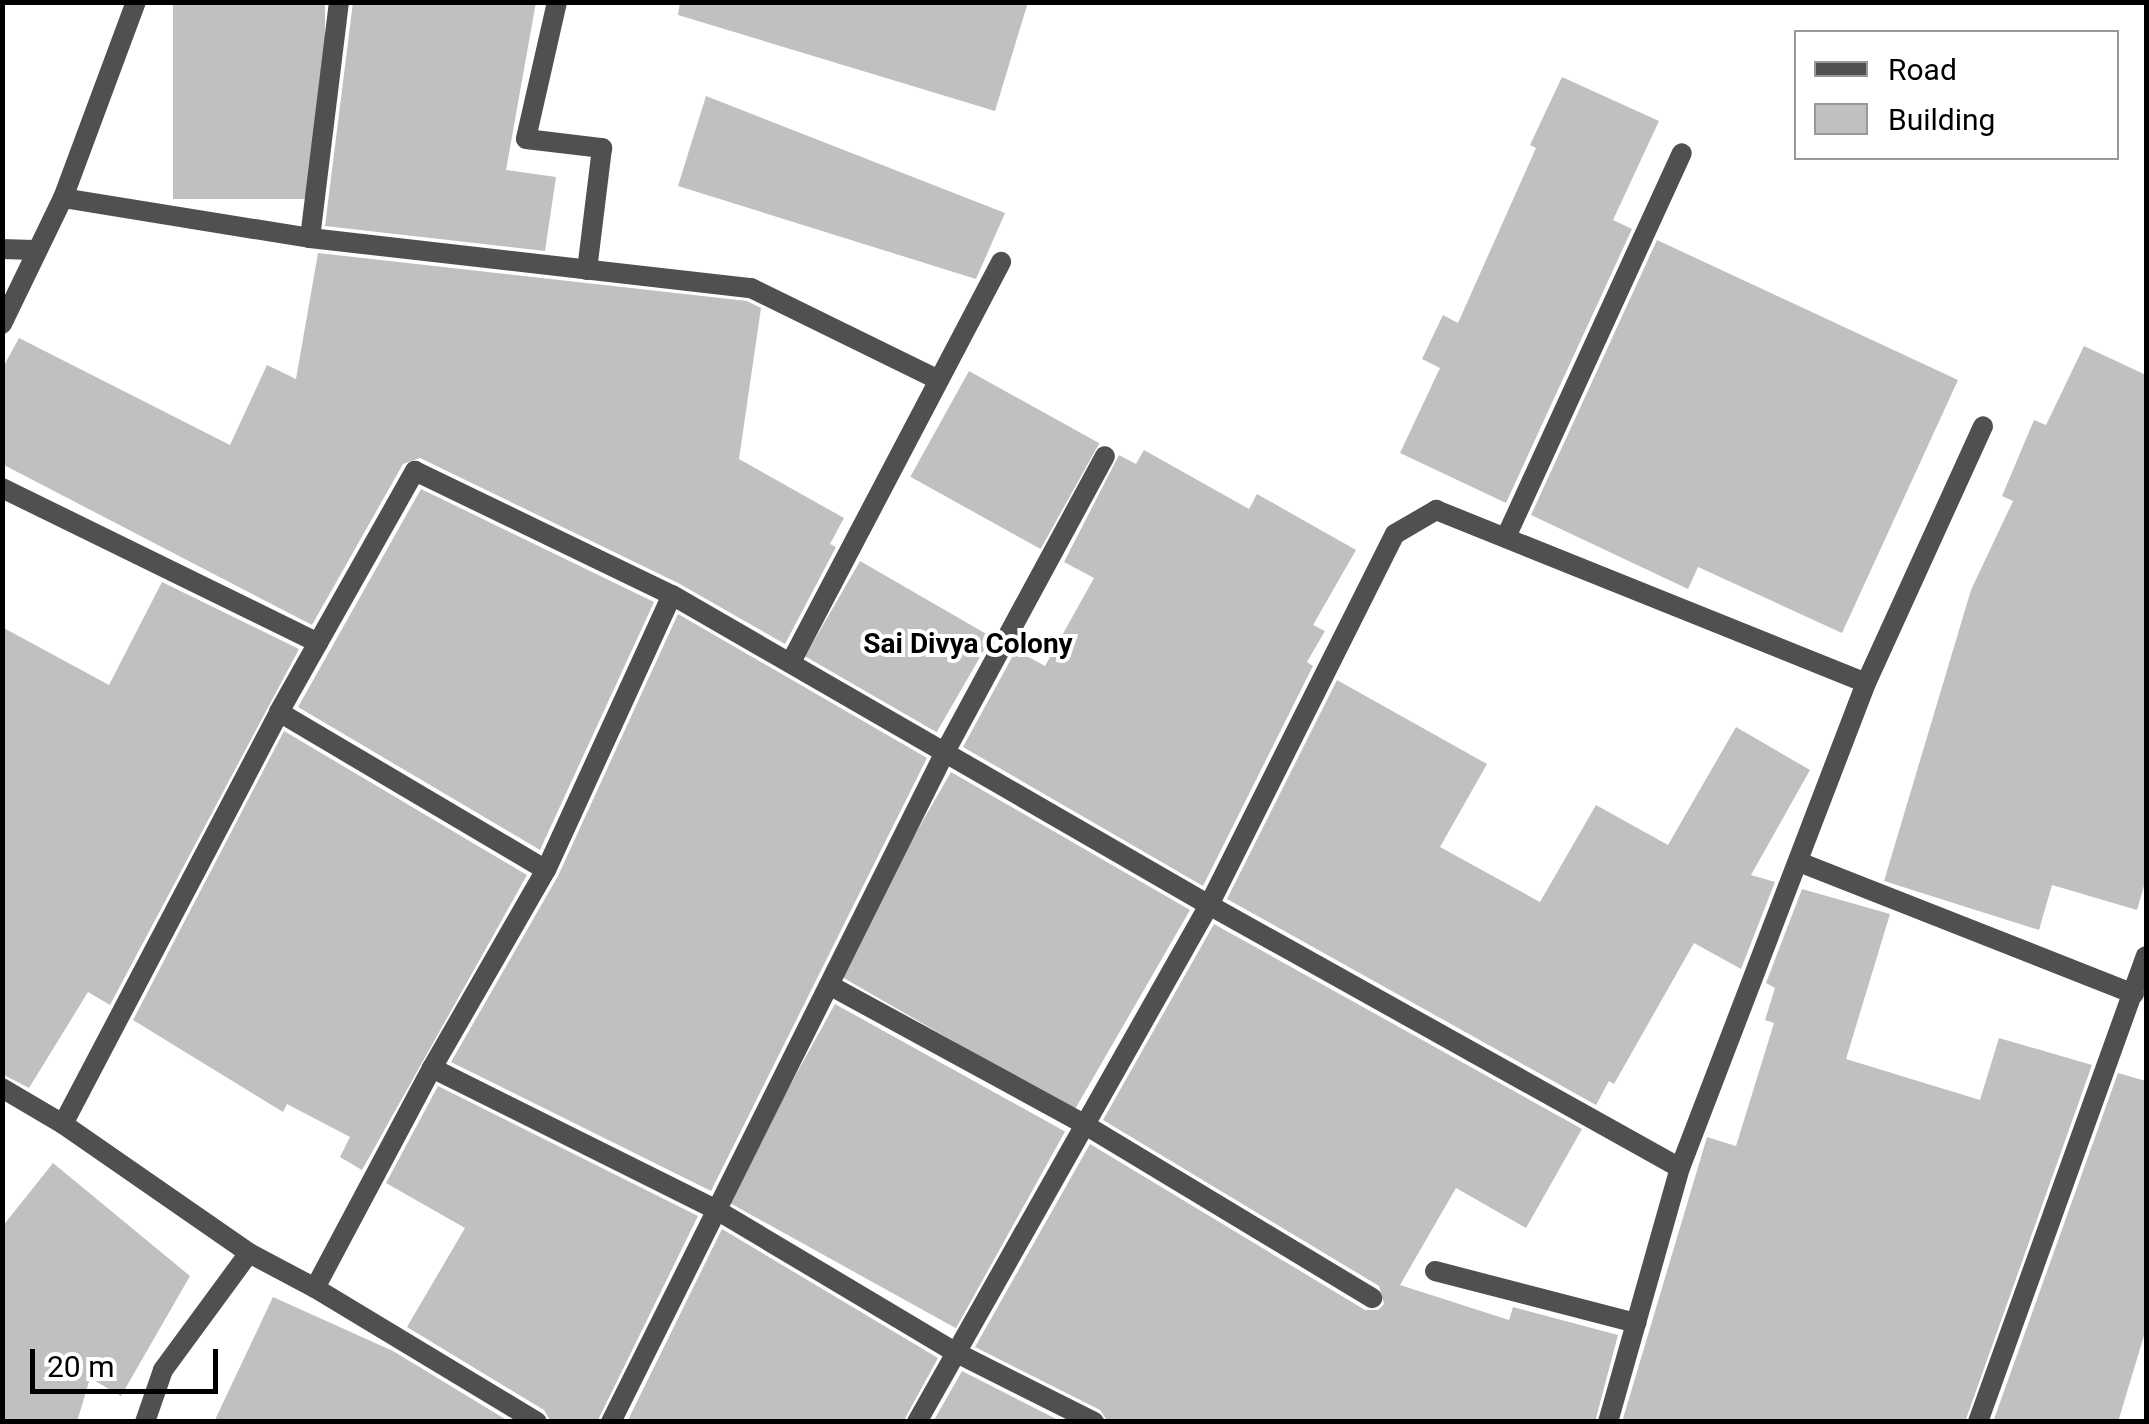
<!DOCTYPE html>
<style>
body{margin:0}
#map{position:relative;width:2149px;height:1424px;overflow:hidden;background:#fff;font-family:Roboto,sans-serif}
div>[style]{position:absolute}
.building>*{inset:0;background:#c0c0c0;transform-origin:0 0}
.street>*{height:20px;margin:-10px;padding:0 10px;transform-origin:10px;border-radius:10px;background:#505050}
span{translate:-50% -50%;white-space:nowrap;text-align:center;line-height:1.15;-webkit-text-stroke:8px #fff;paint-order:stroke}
.neighbourhood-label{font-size:28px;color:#000;font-weight:700}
.frame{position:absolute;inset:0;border:5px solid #000;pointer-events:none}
.legend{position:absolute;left:1794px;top:30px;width:325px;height:130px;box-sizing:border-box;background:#fff;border:2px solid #999;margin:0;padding:12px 18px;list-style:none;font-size:30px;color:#000}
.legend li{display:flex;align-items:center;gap:20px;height:50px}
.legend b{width:50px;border:2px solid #999}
.scale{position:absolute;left:30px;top:1349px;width:188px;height:45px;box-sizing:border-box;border:5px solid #000;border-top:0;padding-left:12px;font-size:30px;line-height:35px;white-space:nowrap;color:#000;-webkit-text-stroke:8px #fff;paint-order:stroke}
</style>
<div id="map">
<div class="building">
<div style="left:173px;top:2px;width:152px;height:197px"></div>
<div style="clip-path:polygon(353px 2px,536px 2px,506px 170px,556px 177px,545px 251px,325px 226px)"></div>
<div style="clip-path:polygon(680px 2px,1028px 2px,995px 111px,678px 15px)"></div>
<div style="clip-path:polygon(1562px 77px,1659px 121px,1613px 220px,1632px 229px,1506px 503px,1400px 453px,1440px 368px,1422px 359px,1443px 315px,1458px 323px,1536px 148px,1530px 145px)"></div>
<div style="clip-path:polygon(706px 96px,1005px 213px,976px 279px,678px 186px)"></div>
<div style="clip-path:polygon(1657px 240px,1958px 380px,1842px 633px,1698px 567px,1688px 589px,1531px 515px)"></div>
<div style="clip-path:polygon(318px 253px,747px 301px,761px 308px,739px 459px,844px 518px,830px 544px,836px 547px,785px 644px,678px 583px,420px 458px,403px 464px,312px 625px,2px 464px,2px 369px,19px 338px,230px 445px,267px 365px,296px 379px)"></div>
<div style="clip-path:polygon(2084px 346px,2146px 375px,2146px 879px,2137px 910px,2052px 885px,2039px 930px,1884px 881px,1971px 590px,2013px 501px,2002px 496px,2034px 420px,2046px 425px)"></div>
<div style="left:969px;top:371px;width:149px;height:121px;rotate:29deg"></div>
<div style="clip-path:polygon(1144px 450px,1249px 509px,1257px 494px,1356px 550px,1313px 625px,1325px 631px,1307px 662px,1313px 666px,1203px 886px,963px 747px,1016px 650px,1045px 666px,1094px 578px,1064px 562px,1119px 455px,1136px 464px)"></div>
<div style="clip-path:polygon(421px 489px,654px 602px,540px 850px,298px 707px)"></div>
<div style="left:860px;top:561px;width:152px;height:110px;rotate:30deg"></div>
<div style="clip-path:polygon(162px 582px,299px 649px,110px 1005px,88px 992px,29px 1088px,2px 1074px,2px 627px,109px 685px)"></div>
<div style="clip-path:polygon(678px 614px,927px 758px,711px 1191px,451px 1062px,558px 876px)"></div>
<div style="clip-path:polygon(1337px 680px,1487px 764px,1440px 847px,1540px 902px,1596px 805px,1668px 845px,1736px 727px,1810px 770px,1751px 875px,1775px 882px,1741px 969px,1694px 943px,1614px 1084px,1609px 1081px,1596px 1105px,1227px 899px)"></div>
<div style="clip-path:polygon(284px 731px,527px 875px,362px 1170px,340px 1157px,350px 1137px,287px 1104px,283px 1112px,133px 1020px)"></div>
<div style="left:951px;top:772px;width:276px;height:232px;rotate:30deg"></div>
<div style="clip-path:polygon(1802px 889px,1890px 914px,1846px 1059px,1980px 1100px,1999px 1038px,2092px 1065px,1965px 1422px,1622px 1422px,1707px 1137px,1736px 1146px,1774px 1023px,1765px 1020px,1775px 988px,1766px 983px)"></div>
<div style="clip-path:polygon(1214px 924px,1582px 1129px,1526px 1228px,1456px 1188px,1400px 1285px,1509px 1320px,1513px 1307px,1618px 1335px,1595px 1422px,1108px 1422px,1100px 1410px,975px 1347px,1090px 1144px,1365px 1310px,1378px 1310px,1384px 1304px,1379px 1286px,1103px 1120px)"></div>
<div style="left:835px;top:1004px;width:263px;height:225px;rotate:29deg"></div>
<div style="clip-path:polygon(2118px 1073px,2146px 1081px,2146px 1329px,2118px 1422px,1993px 1422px)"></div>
<div style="clip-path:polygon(438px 1086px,698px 1216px,597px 1422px,551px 1422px,544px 1410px,407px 1327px,465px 1228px,386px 1183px)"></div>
<div style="clip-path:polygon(53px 1163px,190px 1276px,121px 1396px,90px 1378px,77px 1422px,2px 1422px,2px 1227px)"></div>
<div style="clip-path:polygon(722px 1229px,938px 1358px,903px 1422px,627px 1422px)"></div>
<div style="clip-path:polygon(273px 1297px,393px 1351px,510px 1422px,214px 1422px)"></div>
<div style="clip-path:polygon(962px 1371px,1062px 1422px,933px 1422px)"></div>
</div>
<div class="street">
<div style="left:557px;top:2px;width:140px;rotate:102.8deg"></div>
<div style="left:526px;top:139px;width:77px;rotate:6.8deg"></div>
<div style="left:602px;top:148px;width:123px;rotate:97deg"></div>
<div style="left:63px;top:198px;width:250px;rotate:9.2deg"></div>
<div style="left:310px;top:238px;width:444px;rotate:6.5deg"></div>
<div style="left:751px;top:288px;width:209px;rotate:26.1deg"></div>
<div style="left:310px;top:238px;width:238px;rotate:-83deg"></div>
<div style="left:2px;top:249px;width:32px;rotate:2deg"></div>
<div style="left:2px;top:324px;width:140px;rotate:-64.2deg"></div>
<div style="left:63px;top:198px;width:209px;rotate:-69.6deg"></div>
<div style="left:2px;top:488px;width:352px;rotate:26.1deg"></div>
<div style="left:1506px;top:537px;width:422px;rotate:-65.4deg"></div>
<div style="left:791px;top:662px;width:452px;rotate:-62.3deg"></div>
<div style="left:279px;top:712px;width:310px;rotate:30.6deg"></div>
<div style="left:1799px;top:862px;width:360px;rotate:21.5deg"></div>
<div style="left:831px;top:986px;width:286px;rotate:28.6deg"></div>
<div style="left:1082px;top:1123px;width:339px;rotate:31.1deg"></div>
<div style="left:432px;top:1068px;width:316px;rotate:26.5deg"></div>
<div style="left:715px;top:1209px;width:277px;rotate:30.8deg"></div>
<div style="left:953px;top:1351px;width:158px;rotate:26.7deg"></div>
<div style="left:2px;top:1088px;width:71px;rotate:30.5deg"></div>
<div style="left:63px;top:1124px;width:226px;rotate:34.7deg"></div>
<div style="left:249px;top:1253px;width:75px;rotate:27.9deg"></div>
<div style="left:315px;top:1288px;width:259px;rotate:31.1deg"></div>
<div style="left:63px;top:1124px;width:465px;rotate:-62.3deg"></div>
<div style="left:279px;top:712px;width:277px;rotate:-60.6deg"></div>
<div style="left:415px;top:471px;width:285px;rotate:25.8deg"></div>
<div style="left:672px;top:595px;width:620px;rotate:30deg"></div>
<div style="left:1209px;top:905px;width:539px;rotate:29.18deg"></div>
<div style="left:1435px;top:1271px;width:208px;rotate:14.5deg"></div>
<div style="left:315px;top:1288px;width:249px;rotate:-62deg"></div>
<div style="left:432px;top:1068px;width:228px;rotate:-60.1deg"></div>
<div style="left:546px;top:870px;width:302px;rotate:-65.4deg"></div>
<div style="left:145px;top:1422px;width:55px;rotate:-70.9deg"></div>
<div style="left:163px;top:1370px;width:145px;rotate:-53.7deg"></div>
<div style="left:611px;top:1422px;width:751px;rotate:-63.5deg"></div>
<div style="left:946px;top:750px;width:334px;rotate:-61.6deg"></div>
<div style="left:917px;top:1422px;width:594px;rotate:-60.54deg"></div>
<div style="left:1209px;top:905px;width:415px;rotate:-63.4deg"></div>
<div style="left:1395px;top:534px;width:48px;rotate:-30.3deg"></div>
<div style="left:1436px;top:510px;width:463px;rotate:21.9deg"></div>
<div style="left:1608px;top:1422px;width:264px;rotate:-74.2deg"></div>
<div style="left:1680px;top:1168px;width:519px;rotate:-69.02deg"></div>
<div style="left:1866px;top:683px;width:282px;rotate:-65.5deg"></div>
<div style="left:1978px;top:1422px;width:495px;rotate:-70.2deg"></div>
</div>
<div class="neighbourhood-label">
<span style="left:968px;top:644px">Sai Divya Colony</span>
</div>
<div class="frame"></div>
<ul class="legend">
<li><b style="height:12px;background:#505050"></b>Road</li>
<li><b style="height:28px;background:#c0c0c0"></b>Building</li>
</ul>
<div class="scale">20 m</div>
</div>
